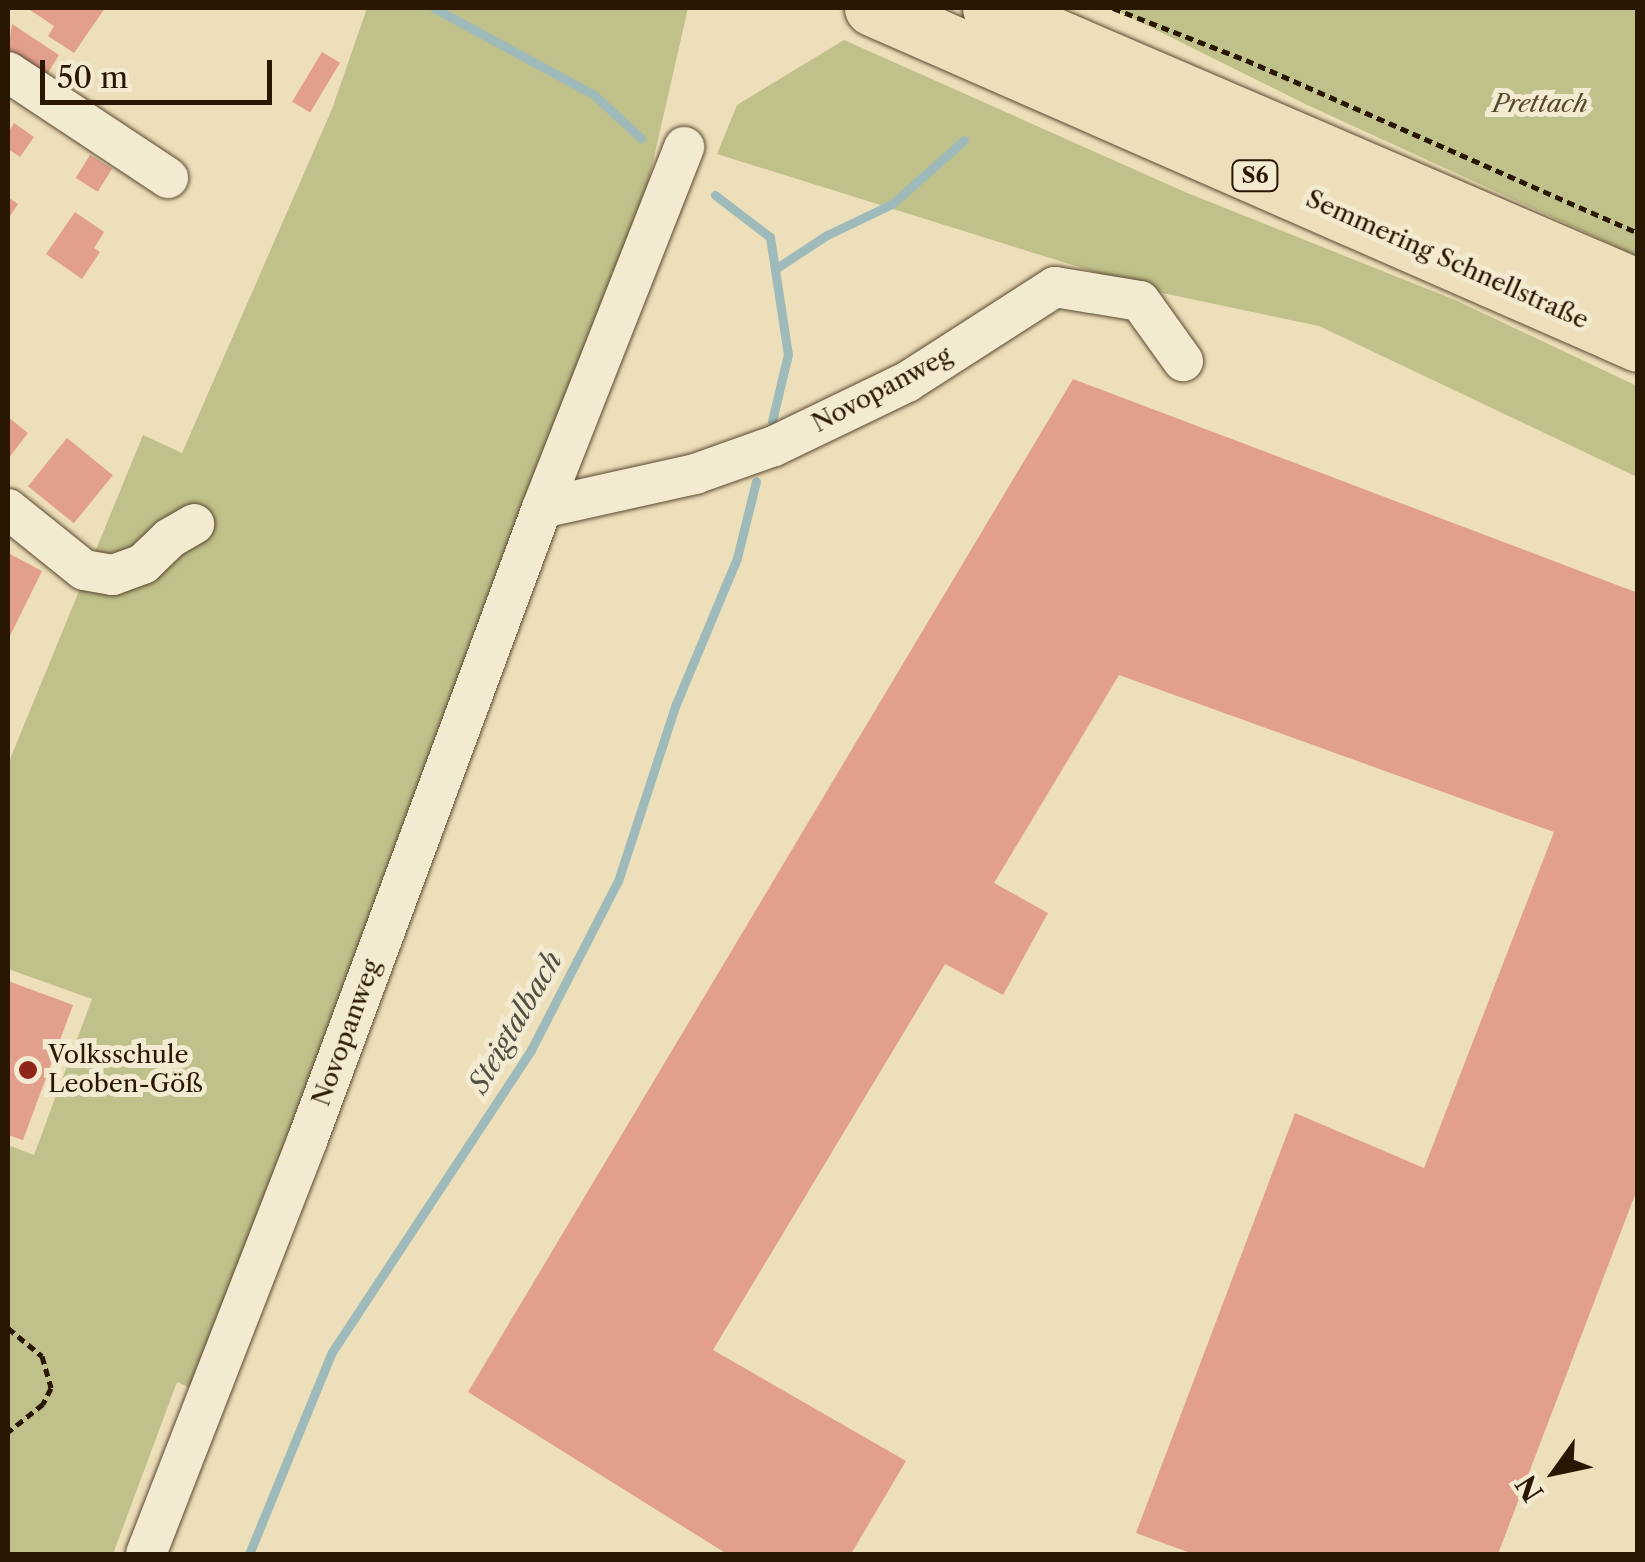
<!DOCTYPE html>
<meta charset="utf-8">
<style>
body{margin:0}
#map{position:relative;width:1645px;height:1562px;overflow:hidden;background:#eddfb9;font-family:"Libre Caslon Text",serif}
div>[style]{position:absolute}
.green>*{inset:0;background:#c0c08a}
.stream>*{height:9px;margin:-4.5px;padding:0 4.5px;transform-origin:4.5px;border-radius:4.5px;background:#9ebabb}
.building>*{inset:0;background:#e29f8c;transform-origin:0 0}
.path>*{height:5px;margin-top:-2.5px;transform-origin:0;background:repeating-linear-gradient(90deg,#291603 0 8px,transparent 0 13px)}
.roads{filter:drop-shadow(0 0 2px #5a4830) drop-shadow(0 0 2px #5a4830)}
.minor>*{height:40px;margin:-20px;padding:0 20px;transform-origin:20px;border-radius:20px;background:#f3ead2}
.highway>*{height:55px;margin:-27.5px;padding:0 27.5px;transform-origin:27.5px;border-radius:27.5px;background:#eddfb9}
.dots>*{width:28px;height:28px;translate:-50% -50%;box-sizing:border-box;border:5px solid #f3ead2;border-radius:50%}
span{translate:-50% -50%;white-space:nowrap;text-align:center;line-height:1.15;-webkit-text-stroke:10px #f3ead2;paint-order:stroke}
.shield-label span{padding:2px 8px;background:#f3ead2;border:2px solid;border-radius:8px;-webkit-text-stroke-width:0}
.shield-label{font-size:22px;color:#291603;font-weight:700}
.park-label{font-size:25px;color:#56492c;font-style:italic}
.street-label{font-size:25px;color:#291603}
.poi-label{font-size:25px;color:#291603}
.left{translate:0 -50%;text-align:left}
.water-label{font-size:28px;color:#524f43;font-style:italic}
.frame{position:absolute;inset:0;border:10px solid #291603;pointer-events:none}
.north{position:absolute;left:1505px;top:1422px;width:100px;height:100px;-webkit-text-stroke:8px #f3ead2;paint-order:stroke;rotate:237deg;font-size:28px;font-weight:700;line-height:40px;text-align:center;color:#291603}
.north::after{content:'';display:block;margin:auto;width:35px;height:45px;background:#291603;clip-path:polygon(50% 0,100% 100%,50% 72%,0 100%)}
.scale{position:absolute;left:40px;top:60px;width:232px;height:45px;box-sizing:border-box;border:5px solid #291603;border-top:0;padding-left:12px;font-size:30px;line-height:35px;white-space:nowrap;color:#291603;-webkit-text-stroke:8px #f3ead2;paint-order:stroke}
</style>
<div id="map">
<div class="green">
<div style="clip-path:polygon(367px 8px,688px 8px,647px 188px,195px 1390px,177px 1382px,113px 1554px,8px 1554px,8px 1145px,34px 1155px,92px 999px,8px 969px,8px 764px,143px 435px,182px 453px,332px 109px)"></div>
<div style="clip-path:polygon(1112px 8px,1637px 8px,1637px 256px,1305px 104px)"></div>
<div style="clip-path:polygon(844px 40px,1185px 192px,1455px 300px,1637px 386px,1637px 477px,1319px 326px,1162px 293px,717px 154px,737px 105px)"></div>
</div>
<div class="stream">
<div style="left:434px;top:8px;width:182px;rotate:28.5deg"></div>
<div style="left:594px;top:95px;width:64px;rotate:42.5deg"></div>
<div style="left:715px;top:195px;width:69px;rotate:37.4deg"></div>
<div style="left:770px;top:237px;width:118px;rotate:81.3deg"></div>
<div style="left:788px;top:354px;width:69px;rotate:103.4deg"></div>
<div style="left:775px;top:269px;width:62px;rotate:-33.2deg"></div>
<div style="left:827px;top:235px;width:72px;rotate:-25.5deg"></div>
<div style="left:892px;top:204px;width:96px;rotate:-41.6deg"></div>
<div style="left:249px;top:1554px;width:218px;rotate:-67.7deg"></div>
<div style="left:332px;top:1352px;width:362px;rotate:-56.6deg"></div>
<div style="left:531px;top:1050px;width:190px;rotate:-62.8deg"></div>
<div style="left:618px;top:881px;width:186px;rotate:-71.9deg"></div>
<div style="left:676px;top:704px;width:158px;rotate:-67.3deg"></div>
<div style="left:737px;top:558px;width:79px;rotate:-76.1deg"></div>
</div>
<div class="building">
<div style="clip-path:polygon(27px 8px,105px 8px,74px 53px,48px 36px,54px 26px)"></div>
<div style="clip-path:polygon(12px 24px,59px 55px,46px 76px,8px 50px)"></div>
<div style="left:322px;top:52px;width:21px;height:58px;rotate:31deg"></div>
<div style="clip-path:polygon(14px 123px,34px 137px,20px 157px,8px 149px,8px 133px)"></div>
<div style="left:90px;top:155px;width:26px;height:27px;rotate:32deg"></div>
<div style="clip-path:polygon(8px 197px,18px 204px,8px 219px)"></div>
<div style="clip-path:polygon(75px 212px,104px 232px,94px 248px,100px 252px,82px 279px,46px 254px)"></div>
<div style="clip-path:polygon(1073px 379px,1638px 593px,1638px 1187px,1498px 1554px,1193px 1554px,1136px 1533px,1295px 1113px,1424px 1168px,1554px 832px,1119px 675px,994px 883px,1048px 913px,1003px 995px,945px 964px,713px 1350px,906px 1461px,851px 1554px,727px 1554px,468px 1392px)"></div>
<div style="clip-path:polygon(8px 417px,28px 433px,8px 459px)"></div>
<div style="left:67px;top:438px;width:59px;height:62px;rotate:39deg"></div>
<div style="clip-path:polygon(8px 553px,42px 571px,8px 640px)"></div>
<div style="clip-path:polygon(8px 981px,73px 1005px,23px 1140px,8px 1135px)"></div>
</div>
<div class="path">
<div style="left:1113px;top:8px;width:143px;rotate:21.4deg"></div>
<div style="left:1246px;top:60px;width:428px;rotate:23.8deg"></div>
<div style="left:8px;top:1328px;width:44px;rotate:39.5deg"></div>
<div style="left:42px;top:1356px;width:33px;rotate:74deg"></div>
<div style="left:51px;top:1388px;width:18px;rotate:117deg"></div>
<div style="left:43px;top:1404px;width:45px;rotate:141.3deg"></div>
</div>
<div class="roads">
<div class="minor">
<div style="left:8px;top:72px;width:192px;rotate:33.5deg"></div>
<div style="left:542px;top:508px;width:157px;rotate:-12.5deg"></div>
<div style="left:695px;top:474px;width:84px;rotate:-19.5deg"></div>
<div style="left:774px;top:446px;width:148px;rotate:-25.7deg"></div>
<div style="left:907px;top:382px;width:176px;rotate:-32.7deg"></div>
<div style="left:1055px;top:287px;width:86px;rotate:9.4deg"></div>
<div style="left:1140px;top:301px;width:74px;rotate:54.4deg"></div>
<div style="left:8px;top:509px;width:97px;rotate:38.8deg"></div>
<div style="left:84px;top:570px;width:29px;rotate:10deg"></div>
<div style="left:113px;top:575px;width:32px;rotate:-20deg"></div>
<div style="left:143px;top:564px;width:37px;rotate:-44deg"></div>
<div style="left:170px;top:538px;width:28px;rotate:-30deg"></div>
<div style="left:146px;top:1554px;width:443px;rotate:-68.7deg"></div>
<div style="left:307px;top:1141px;width:675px;rotate:-69.63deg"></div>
<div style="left:542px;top:508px;width:388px;rotate:-68.5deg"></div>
</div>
<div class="highway">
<div style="left:872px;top:8px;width:836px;rotate:23.68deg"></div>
<div style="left:990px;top:8px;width:706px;rotate:23.29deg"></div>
</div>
</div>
<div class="dots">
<div style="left:28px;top:1070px;background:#8f2418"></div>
</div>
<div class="shield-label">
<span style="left:1255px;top:176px">S6</span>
</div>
<div class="park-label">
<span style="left:1540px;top:104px">Prettach</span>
</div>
<div class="street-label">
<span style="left:1447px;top:260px;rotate:24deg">Semmering Schnellstraße</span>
<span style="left:882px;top:390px;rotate:-28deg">Novopanweg</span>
<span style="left:347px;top:1033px;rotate:-70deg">Novopanweg</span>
</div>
<div class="poi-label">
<span class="left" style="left:48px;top:1070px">Volksschule<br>Leoben-Göß</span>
</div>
<div class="water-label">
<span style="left:515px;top:1022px;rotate:-60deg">Steigtalbach</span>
</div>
<div class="frame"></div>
<div class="north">N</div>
<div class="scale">50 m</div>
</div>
